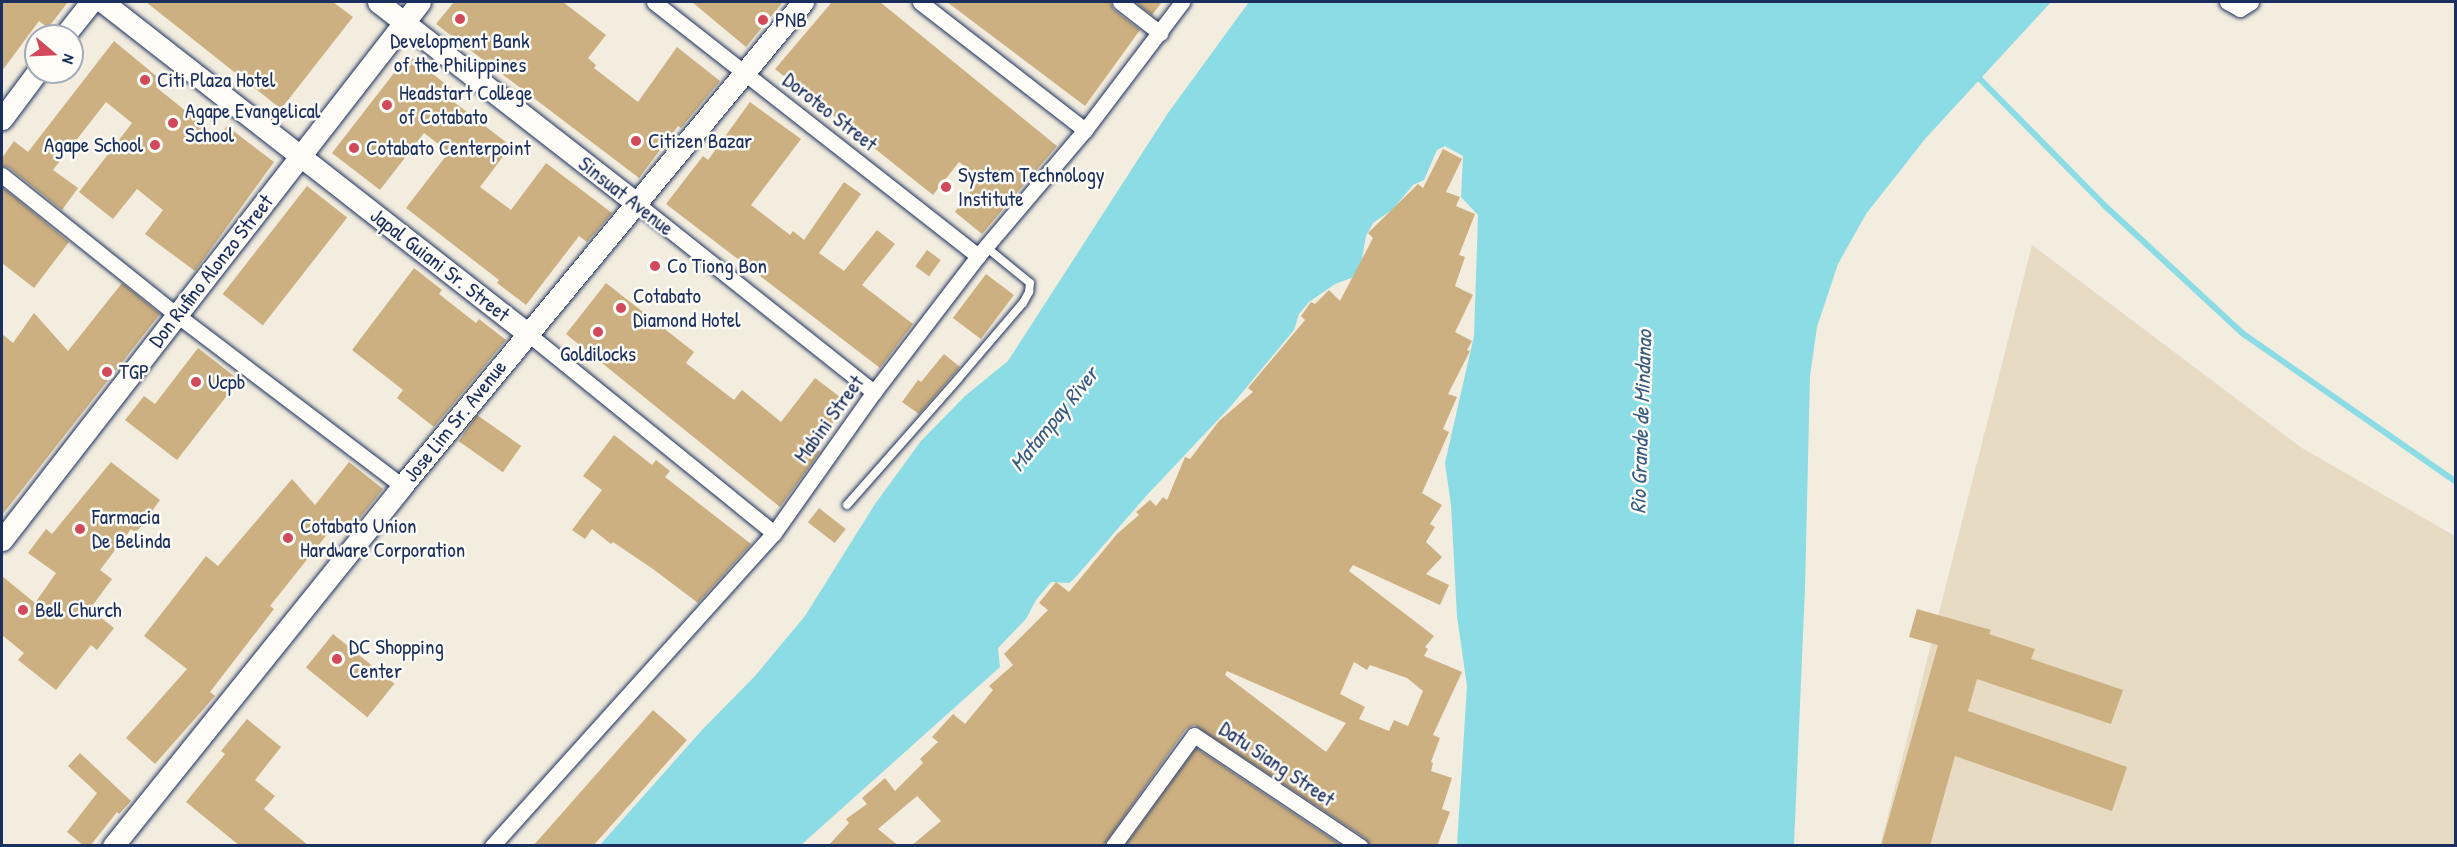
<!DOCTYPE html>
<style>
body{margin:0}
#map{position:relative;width:2457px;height:847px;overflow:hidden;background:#f3eddf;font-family:"Patrick Hand",sans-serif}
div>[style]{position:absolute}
.built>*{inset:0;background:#e7dbc3}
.water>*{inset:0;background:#8bdce4}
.stream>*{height:6px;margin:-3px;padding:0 3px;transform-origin:3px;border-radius:3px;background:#8bdce4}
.building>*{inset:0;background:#ccb081;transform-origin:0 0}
.roads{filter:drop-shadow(0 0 2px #1b2f5e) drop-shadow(0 0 2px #1b2f5e)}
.lane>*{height:8px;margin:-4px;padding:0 4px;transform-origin:4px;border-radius:4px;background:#fdfcf7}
.street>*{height:15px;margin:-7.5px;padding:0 7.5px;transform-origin:7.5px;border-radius:7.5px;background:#fdfcf7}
.secondary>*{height:21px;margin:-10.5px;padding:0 10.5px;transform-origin:10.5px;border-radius:10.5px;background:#fdfcf7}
.dots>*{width:16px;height:16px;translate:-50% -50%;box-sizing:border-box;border:3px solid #fdfcf7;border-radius:50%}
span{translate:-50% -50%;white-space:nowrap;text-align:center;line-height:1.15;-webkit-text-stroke:5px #fdfcf7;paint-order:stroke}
.poi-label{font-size:21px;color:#1b2f5e}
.left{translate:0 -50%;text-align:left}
.right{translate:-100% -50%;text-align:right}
.street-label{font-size:21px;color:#1b2f5e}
.water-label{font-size:22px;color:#375a80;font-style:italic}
.frame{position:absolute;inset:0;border:3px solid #1b2f5e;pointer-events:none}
.north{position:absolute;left:24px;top:24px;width:60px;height:60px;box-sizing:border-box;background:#fdfcf7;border:2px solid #a3aaba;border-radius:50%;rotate:109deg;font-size:16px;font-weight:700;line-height:24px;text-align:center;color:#1b2f5e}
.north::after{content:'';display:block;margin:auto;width:21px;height:27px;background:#d1495b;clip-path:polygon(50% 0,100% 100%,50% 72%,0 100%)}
</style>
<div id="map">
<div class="built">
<div style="clip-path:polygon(2032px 245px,2302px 448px,2455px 536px,2455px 845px,1880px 846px)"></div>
</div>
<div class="water">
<div style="clip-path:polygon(1249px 2px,2051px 2px,1925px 139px,1866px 214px,1838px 264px,1817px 327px,1810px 376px,1805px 588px,1794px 845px,1457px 845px,1467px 686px,1457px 616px,1451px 505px,1445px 463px,1474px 336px,1478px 215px,1461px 197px,1463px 156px,1445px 146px,1437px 150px,1424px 180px,1413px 185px,1392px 210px,1373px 223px,1366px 236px,1361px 264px,1354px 277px,1335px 284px,1309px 302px,1299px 314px,1294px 330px,1231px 406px,1147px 495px,1074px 579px,1069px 583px,1051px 582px,1036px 600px,1026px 619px,998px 648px,1000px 667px,801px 845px,599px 846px,702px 730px,755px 676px,805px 616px,875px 504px,921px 441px,965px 396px,1008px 361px,1168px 113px)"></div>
</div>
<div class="stream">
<div style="left:1975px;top:74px;width:184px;rotate:45.4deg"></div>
<div style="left:2104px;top:205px;width:188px;rotate:42.8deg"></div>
<div style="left:2242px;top:333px;width:261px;rotate:34.8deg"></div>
</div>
<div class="building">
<div style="clip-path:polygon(2px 2px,68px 2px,48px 28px,39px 21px,2px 71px)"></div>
<div style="clip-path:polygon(146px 2px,333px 2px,353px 17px,281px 109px)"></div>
<div style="clip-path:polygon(454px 2px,563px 2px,606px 35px,588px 58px,596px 65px,594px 68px,638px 102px,677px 47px,720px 81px,681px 128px,678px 126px,639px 178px,436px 24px)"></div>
<div style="clip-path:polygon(692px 2px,783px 2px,746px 47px)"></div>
<div style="clip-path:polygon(832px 2px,880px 2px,1057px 146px,982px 234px,955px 212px,980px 178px,959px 162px,933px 195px,775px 69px)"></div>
<div style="clip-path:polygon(947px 2px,1110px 2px,1114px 10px,1140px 30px,1085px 106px)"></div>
<div style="clip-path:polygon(1135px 2px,1162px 2px,1152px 15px)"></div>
<div style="clip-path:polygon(114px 41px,161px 80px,156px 87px,218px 137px,227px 126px,274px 162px,195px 271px,145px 234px,163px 210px,137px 189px,113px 219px,79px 192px,132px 123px,106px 102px,53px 170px,78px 188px,62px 210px,8px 167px,2px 166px,2px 158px,14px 141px,28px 152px)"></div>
<div style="clip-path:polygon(408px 55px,456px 92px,450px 99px,511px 146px,480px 187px,511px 210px,546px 163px,612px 213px,587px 242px,579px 236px,526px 305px,497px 283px,499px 280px,406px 208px,449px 152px,424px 133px,380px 190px,332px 153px)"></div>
<div style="clip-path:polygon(750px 102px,801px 139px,751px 205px,790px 235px,793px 231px,804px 240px,844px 182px,861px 194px,819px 253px,844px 271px,877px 230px,895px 244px,862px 285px,913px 324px,880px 368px,666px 204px,703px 156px,708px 160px)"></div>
<div style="clip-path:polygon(evenodd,1443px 149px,1462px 159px,1446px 192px,1460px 197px,1456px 206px,1475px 214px,1459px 255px,1465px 257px,1455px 286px,1473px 295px,1455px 332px,1472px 341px,1467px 350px,1470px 351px,1448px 394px,1457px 397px,1443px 429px,1449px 432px,1422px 493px,1442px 505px,1430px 524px,1435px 527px,1426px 542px,1442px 557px,1426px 574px,1449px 585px,1440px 605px,1353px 565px,1349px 571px,1434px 636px,1425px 647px,1428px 649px,1424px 656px,1462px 672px,1433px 735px,1440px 738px,1431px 762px,1433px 763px,1431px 771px,1452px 778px,1442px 809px,1450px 812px,1437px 846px,1370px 846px,1365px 838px,1194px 725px,1186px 729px,1103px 846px,911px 846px,941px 821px,917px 796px,878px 829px,899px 846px,828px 846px,849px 823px,846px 819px,867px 804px,862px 798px,885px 778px,895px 791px,923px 763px,920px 759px,938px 742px,932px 737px,953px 714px,965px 724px,993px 690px,989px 686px,1013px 665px,1004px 654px,1048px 610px,1039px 603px,1056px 582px,1069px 592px,1117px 534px,1139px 515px,1136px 512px,1150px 500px,1156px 506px,1163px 497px,1167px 500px,1185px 457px,1190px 459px,1219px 421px,1253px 392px,1248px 388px,1305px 320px,1301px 316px,1311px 302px,1315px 304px,1329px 290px,1340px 301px,1373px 238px,1368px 233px,1418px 184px,1423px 188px,1443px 149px,1354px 662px,1367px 670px,1370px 665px,1407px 678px,1423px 691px,1408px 726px,1394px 720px,1389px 731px,1359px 719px,1365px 707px,1340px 694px,1354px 662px,1443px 149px,1227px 671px,1346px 723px,1326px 752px,1225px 675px,1227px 671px)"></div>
<div style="left:307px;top:186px;width:51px;height:137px;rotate:38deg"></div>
<div style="clip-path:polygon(2px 187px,69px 242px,34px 288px,2px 263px)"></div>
<div style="left:927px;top:250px;width:17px;height:20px;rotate:36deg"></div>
<div style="clip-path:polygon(414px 268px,442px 290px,439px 294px,476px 323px,479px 319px,506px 340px,434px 427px,397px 398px,403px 390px,352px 350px)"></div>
<div style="left:986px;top:274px;width:35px;height:55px;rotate:37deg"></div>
<div style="clip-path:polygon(122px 283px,160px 314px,2px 515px,2px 334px,13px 343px,34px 313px,68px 351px)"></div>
<div style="clip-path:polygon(606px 283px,694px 352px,686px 363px,734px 400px,742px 390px,781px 422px,815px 378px,848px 403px,814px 447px,820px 452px,780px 507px,566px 334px)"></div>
<div style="clip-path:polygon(198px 348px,239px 380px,177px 460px,125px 420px,144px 396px,155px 404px)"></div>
<div style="clip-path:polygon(944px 354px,960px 367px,919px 414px,902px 402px,918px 380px,921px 382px)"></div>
<div style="left:477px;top:415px;width:54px;height:32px;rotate:35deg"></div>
<div style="clip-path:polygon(614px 435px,652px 465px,656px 460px,670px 471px,665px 477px,751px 544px,698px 603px,653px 569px,613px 542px,611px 544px,592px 529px,585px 539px,572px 530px,602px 490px,583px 476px)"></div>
<div style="clip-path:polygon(111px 462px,160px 500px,136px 533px,131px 529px,100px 570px,112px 579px,90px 609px,114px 628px,97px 650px,91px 645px,56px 690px,18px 660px,24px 653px,2px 635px,2px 576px,35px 603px,56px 573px,28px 553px,46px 529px,52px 534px)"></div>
<div style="clip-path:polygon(349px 462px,383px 489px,348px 533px,337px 522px,270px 606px,274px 609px,210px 692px,215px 696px,155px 764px,126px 738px,187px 669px,144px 636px,206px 556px,218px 566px,292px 479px,315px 505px)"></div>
<div style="left:819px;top:508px;width:34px;height:18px;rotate:38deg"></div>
<div style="clip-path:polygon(1917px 609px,1991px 630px,1989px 634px,2035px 649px,2031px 659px,2123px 690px,2111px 724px,1977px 679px,1968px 711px,2127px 767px,2112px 811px,1955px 756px,1930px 846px,1881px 846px,1938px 645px,1909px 637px)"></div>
<div style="left:333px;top:634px;width:79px;height:43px;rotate:39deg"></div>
<div style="clip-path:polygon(653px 710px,687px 740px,593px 846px,533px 846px)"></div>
<div style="clip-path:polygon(247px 719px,281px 747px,255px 780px,275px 796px,264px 809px,309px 846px,240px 846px,186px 802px,225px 754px,221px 751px)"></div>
<div style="clip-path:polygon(1196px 748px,1342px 846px,1125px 846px)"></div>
<div style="clip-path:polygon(80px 753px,131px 801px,119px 814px,117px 812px,90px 846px,84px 846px,67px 832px,97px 793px,68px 766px)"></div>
</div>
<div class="roads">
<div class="lane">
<div style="left:847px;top:505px;width:168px;rotate:-48.6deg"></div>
<div style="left:958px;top:379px;width:100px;rotate:-49.5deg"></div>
<div style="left:1023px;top:303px;width:13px;rotate:-61deg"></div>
<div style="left:1029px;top:292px;width:9px;rotate:-84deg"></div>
<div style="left:1030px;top:283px;width:57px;rotate:-140.7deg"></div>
</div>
<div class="street">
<div style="left:654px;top:2px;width:412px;rotate:38.1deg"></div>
<div style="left:920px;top:2px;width:209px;rotate:37.8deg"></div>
<div style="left:1120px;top:2px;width:51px;rotate:37.8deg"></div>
<div style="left:2227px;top:2px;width:15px;rotate:28deg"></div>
<div style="left:2240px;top:9px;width:13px;rotate:-32deg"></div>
<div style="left:2px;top:175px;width:224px;rotate:38.7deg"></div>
<div style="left:177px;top:315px;width:283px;rotate:37.2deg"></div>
<div style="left:636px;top:203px;width:304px;rotate:38.5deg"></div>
<div style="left:527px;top:333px;width:318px;rotate:39deg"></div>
<div style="left:492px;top:846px;width:421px;rotate:-48deg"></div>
<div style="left:774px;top:533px;width:173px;rotate:-54.7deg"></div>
<div style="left:874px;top:392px;width:171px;rotate:-52.6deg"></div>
<div style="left:978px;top:256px;width:165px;rotate:-49.7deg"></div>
<div style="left:1085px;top:130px;width:161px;rotate:-52.8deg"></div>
<div style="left:1113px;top:846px;width:137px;rotate:-53.9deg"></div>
<div style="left:1194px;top:735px;width:200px;rotate:33.8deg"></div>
</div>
<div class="secondary">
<div style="left:103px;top:2px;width:538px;rotate:37.98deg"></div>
<div style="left:378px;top:2px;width:327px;rotate:37.9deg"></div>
<div style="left:64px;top:36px;width:43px;rotate:-51.5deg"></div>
<div style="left:2px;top:119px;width:59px;rotate:-53.3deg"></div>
<div style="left:2px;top:540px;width:681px;rotate:-52.15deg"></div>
<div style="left:113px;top:846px;width:462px;rotate:-51.2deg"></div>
<div style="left:402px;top:486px;width:629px;rotate:-50.36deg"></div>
</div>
</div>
<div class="dots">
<div style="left:460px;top:19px;background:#d1495b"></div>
<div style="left:763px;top:20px;background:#d1495b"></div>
<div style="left:145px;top:80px;background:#d1495b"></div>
<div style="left:387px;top:105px;background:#d1495b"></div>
<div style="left:173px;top:123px;background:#d1495b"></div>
<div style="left:636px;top:141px;background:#d1495b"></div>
<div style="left:155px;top:145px;background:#d1495b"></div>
<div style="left:354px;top:148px;background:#d1495b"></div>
<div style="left:946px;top:187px;background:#d1495b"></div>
<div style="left:655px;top:266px;background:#d1495b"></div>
<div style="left:621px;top:308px;background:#d1495b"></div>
<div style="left:598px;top:332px;background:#d1495b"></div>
<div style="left:107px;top:372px;background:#d1495b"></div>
<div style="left:196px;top:382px;background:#d1495b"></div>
<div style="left:80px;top:529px;background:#d1495b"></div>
<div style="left:288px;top:538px;background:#d1495b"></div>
<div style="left:23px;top:610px;background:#d1495b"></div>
<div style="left:337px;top:659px;background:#d1495b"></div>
</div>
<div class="poi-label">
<span class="left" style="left:775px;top:20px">PNB</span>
<span style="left:460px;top:53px">Development Bank<br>of the Philippines</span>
<span class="left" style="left:157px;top:80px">Citi Plaza Hotel</span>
<span class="left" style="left:399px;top:105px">Headstart College<br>of Cotabato</span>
<span class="left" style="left:185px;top:123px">Agape Evangelical<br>School</span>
<span class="left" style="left:648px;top:141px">Citizen Bazar</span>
<span class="right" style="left:143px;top:145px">Agape School</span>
<span class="left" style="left:366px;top:148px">Cotabato Centerpoint</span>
<span class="left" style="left:958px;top:187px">System Technology<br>Institute</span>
<span class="left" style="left:667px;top:266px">Co Tiong Bon</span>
<span class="left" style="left:633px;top:308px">Cotabato<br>Diamond Hotel</span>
<span style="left:598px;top:354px">Goldilocks</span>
<span class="left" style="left:119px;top:372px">TGP</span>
<span class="left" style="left:208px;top:382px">Ucpb</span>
<span class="left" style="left:92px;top:529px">Farmacia<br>De Belinda</span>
<span class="left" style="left:300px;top:538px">Cotabato Union<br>Hardware Corporation</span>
<span class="left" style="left:35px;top:610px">Bell Church</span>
<span class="left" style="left:349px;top:659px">DC Shopping<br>Center</span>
</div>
<div class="street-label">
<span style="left:830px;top:112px;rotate:38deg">Doroteo Street</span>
<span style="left:626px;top:196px;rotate:38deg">Sinsuat Avenue</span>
<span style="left:440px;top:265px;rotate:38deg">Japal Guiani Sr. Street</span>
<span style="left:211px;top:271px;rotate:-52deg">Don Rufino Alonzo Street</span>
<span style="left:829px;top:419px;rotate:-54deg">Mabini Street</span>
<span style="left:455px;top:421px;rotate:-51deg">Jose Lim Sr. Avenue</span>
<span style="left:1277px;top:764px;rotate:34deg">Datu Siang Street</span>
</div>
<div class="water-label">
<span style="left:1054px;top:419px;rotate:-51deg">Matampay River</span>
<span style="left:1641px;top:422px;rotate:-88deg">Rio Grande de Mindanao</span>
</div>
<div class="frame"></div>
<div class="north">N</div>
</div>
